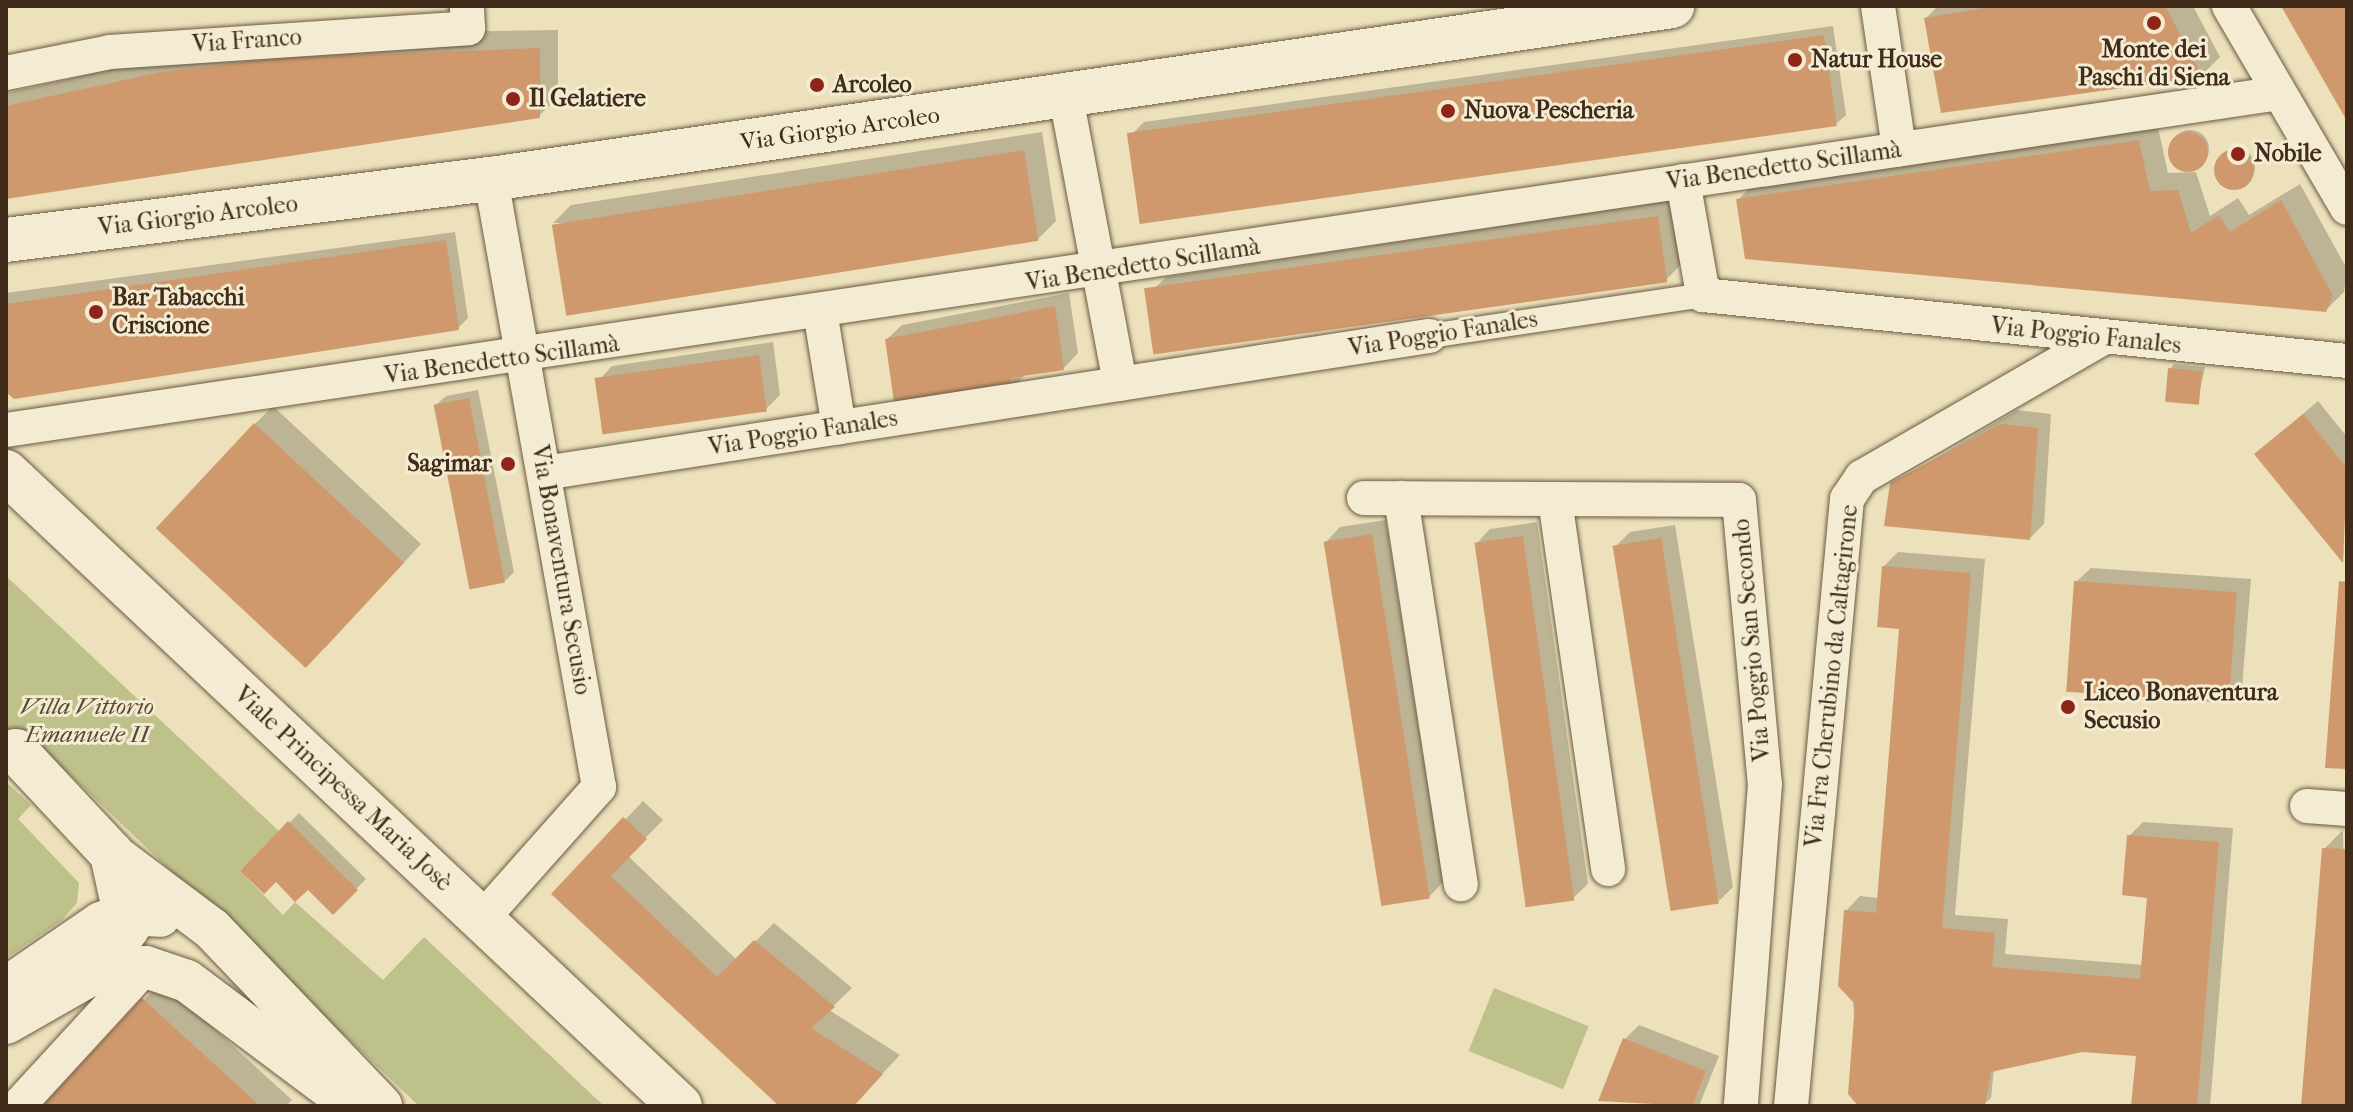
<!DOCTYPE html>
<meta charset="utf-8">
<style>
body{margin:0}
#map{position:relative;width:2353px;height:1112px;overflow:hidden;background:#ece1ba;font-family:"IM FELL French Canon",serif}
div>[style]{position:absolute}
.green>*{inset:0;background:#bfc18b;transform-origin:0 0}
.shadow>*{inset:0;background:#0003}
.round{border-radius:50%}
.building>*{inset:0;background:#d0996d;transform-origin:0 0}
.roads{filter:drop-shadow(0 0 2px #6c5944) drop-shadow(0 0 2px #6c5944)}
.pedestrian>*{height:24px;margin:-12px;padding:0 12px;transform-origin:12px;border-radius:12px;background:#f3ecd2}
.minor>*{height:34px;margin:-17px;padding:0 17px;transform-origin:17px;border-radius:17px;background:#f3ecd2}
.tertiary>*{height:42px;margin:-21px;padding:0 21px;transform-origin:21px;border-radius:21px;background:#f3ecd2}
.secondary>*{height:44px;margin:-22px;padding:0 22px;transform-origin:22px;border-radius:22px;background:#f3ecd2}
.dots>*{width:22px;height:22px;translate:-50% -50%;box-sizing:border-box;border:4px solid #f3ecd2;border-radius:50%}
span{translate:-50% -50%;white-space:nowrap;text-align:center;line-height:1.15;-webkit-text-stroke:6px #f3ecd2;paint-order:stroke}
.street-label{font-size:24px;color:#412c1c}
.poi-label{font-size:24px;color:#412c1c;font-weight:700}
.left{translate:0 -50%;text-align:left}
.right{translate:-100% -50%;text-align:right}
.park-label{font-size:24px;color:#5a4a32;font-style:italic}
.frame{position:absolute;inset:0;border:8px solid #412c1c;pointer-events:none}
</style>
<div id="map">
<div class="green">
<div style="clip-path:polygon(6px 576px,279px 831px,240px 871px,283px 915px,295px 902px,383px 980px,424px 937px,604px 1106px,419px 1106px,30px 737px,6px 762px)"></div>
<div style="clip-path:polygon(6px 782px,31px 805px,18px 819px,79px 883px,77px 903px,61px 921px,6px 958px)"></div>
<div style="left:1494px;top:988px;width:102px;height:68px;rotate:22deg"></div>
</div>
<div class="shadow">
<div style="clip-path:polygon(1938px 6px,2193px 6px,2220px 57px,2202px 75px,1943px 111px,1926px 18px)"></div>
<div style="clip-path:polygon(1833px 26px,1846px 115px,1836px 124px,1130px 136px,1144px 122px)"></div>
<div style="clip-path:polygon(558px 30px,558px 97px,539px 116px,6px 197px,6px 93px,180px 54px,417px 32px)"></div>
<div style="clip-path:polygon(2157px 123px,2168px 173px,2196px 172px,2210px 216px,2238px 198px,2249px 215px,2300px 184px,2347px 269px,2344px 292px,2326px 310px,1738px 200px,1756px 181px)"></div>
<div class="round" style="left:2171px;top:130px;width:38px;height:38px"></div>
<div style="clip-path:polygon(1042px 132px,1056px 221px,1038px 239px,553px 223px,571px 205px)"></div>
<div class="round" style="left:2217px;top:148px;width:38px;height:38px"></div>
<div style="clip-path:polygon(1676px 199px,1684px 261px,1666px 280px,1148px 295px,1166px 277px)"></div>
<div style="clip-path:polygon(455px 232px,468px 318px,458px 328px,6px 389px,6px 293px)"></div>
<div style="clip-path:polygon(1069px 293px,1078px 353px,1064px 368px,1025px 375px,1011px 390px,887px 339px,902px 325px)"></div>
<div style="clip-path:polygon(773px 342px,780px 395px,766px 409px,598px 381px,612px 366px)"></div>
<div style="clip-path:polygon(2174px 364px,2205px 367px,2197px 403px,2170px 369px)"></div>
<div style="clip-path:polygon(478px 390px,514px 572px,504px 582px,436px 405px,446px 396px)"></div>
<div style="clip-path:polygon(2318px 401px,2347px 437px,2343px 560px,2256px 455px)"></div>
<div style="clip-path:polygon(273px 406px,421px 544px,325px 648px,255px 424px)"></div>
<div style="clip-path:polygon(2017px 410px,2051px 414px,2044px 524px,2030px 538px,1892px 484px)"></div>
<div style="clip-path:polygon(1386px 520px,1443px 882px,1429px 897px,1326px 542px,1340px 527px)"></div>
<div style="clip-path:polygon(1537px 522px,1588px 884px,1573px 898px,1476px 544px,1490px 529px)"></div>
<div style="clip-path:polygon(1675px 525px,1733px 887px,1719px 901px,1615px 547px,1630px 532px)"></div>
<div style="clip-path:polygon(1898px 552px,1985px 559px,1955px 915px,2008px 919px,2005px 954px,2143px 965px,2149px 896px,2129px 836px,2143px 822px,2233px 828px,2210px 1106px,2133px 1106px,2138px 1051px,2082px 1050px,1994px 1069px,1991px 1098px,1982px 1106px,1861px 1106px,1846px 911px,1860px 896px,1879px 898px,1901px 627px,1884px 566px)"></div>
<div style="clip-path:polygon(2091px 568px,2251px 579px,2242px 687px,2228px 701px,2076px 582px)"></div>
<div style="clip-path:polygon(643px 801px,663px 820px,628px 856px,737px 960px,774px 923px,852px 988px,829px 1010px,900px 1055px,852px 1106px,782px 1106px,554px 894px)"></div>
<div style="clip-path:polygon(299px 813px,366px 879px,333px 912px,308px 887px,243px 871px)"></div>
<div style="clip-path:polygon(2343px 830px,2347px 1106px,2303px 1106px,2324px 849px)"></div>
<div style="clip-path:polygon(162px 981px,292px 1100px,286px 1106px,45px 1106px)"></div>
<div style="clip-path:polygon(1639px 1025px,1719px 1056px,1699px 1106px,1601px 1100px,1625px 1039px)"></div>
</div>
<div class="building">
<div style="clip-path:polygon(1995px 6px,2165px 6px,2203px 77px,1941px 113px,1924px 18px)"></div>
<div style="clip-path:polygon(2281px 6px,2347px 6px,2347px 121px)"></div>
<div style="left:1824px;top:35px;width:92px;height:704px;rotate:82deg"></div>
<div style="clip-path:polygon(540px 48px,540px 118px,6px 199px,6px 106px,161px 72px,282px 58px)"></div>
<div class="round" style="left:2168px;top:132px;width:40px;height:40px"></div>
<div style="clip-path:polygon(2139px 140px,2150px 191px,2178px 190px,2191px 233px,2219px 215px,2230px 232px,2281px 200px,2333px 296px,2326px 312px,1745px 259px,1736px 199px)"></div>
<div style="left:1024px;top:150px;width:92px;height:478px;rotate:81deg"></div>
<div class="round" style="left:2214px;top:150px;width:40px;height:40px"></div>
<div style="left:1658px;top:216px;width:67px;height:519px;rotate:82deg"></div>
<div style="clip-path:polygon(446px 240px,459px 330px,14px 399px,6px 392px,6px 304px)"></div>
<div style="clip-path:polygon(1055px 306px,1064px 370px,1010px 378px,1012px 392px,895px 409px,885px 339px)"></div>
<div style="left:759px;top:355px;width:57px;height:166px;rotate:82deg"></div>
<div style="left:2168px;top:368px;width:34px;height:34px;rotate:5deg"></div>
<div style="left:469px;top:398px;width:188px;height:36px;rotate:79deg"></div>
<div style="clip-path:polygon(2303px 414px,2347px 468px,2343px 563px,2254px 454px)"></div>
<div style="left:254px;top:423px;width:205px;height:144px;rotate:43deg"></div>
<div style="clip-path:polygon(2001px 424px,2038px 428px,2030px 540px,1884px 526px,1890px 483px)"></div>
<div style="left:1372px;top:534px;width:369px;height:49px;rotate:81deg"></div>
<div style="left:1523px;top:536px;width:368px;height:49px;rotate:82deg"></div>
<div style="left:1661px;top:538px;width:370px;height:49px;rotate:81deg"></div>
<div style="clip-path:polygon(1882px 566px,1971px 573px,1942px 928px,1995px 933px,1992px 967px,2140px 979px,2147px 898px,2122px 895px,2127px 835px,2219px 842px,2197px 1106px,2131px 1106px,2136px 1056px,2082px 1052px,1991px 1072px,1985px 1106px,1858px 1106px,1848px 1094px,1855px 1004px,1838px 986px,1844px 910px,1876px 913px,1899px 629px,1877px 627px)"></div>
<div style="left:2074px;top:581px;width:163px;height:111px;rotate:4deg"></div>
<div style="clip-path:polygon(2339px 581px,2347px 582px,2347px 769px,2325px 768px)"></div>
<div style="clip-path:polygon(623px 817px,647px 839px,611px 876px,717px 977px,754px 940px,835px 1007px,811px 1028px,883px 1074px,854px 1106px,779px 1106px,551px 894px)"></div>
<div style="clip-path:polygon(288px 821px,358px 890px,333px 915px,308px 890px,295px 902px,276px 882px,264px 894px,240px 871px)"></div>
<div style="clip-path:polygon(2322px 848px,2347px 849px,2347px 1106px,2301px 1106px)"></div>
<div style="clip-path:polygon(142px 998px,260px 1106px,42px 1106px)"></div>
<div style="clip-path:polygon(1623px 1038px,1706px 1071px,1692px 1106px,1598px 1101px)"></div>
</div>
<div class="roads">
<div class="pedestrian">
<div style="left:1429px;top:336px;width:277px;rotate:-8.5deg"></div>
</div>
<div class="minor">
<div style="left:1878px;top:6px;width:145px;rotate:81.6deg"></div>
<div style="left:2229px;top:6px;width:234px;rotate:59.7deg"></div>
<div style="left:6px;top:73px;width:106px;rotate:-11.4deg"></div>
<div style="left:110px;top:52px;width:359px;rotate:-3.8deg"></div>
<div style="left:468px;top:28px;width:22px;rotate:-93deg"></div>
<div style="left:1066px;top:97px;width:292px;rotate:79.3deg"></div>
<div style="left:1683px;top:181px;width:116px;rotate:80deg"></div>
<div style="left:1703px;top:295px;width:647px;rotate:5.85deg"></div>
<div style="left:820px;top:311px;width:118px;rotate:80.7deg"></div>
<div style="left:6px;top:430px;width:2298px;rotate:-8.43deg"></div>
<div style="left:544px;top:473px;width:896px;rotate:-8.8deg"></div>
<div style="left:1364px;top:498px;width:375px;rotate:0.3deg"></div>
<div style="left:1739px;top:500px;width:285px;rotate:84.8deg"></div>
<div style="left:1765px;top:784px;width:323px;rotate:94.3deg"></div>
<div style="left:1401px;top:498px;width:391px;rotate:81.2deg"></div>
<div style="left:1555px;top:500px;width:373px;rotate:81.8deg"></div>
<div style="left:2307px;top:806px;width:40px;rotate:4.3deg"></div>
<div style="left:481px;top:920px;width:178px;rotate:-48.4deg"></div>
<div style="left:599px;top:787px;width:618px;rotate:-100.07deg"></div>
<div style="left:18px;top:1106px;width:189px;rotate:-47.4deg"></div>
<div style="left:1791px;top:1106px;width:610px;rotate:-84.73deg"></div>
<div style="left:1847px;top:499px;width:27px;rotate:-56deg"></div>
<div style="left:1862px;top:477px;width:276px;rotate:-30deg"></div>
</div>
<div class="tertiary">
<div style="left:112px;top:854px;width:125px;rotate:36.9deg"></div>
<div style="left:212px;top:929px;width:245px;rotate:46.3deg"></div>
<div style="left:97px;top:970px;width:49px;rotate:-3.5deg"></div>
<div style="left:146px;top:967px;width:43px;rotate:18.9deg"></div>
<div style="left:187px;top:981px;width:209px;rotate:36.8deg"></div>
<div style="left:6px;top:988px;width:115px;rotate:-34.4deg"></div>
<div style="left:101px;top:923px;width:26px;rotate:-21deg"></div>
<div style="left:125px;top:914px;width:35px;rotate:3deg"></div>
</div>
<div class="secondary">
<div style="left:6px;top:240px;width:489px;rotate:-7.2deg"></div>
<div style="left:491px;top:179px;width:1194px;rotate:-8.33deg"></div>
<div style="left:6px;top:472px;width:925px;rotate:43.25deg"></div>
<div style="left:6px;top:1022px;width:105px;rotate:-29.7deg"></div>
<div style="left:97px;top:970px;width:53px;rotate:-54.2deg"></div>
<div style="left:128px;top:927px;width:75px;rotate:-102.4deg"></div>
<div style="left:112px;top:854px;width:141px;rotate:-133deg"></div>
</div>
</div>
<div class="dots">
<div style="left:2154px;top:23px;background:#8f2418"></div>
<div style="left:1795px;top:60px;background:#8f2418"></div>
<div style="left:817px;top:85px;background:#8f2418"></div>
<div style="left:513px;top:99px;background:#8f2418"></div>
<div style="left:1448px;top:111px;background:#8f2418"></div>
<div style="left:2238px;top:154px;background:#8f2418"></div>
<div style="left:96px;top:312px;background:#8f2418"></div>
<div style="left:508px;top:464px;background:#8f2418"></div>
<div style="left:2068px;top:707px;background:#8f2418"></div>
</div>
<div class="street-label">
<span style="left:247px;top:41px;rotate:-4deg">Via Franco</span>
<span style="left:840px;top:129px;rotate:-8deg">Via Giorgio Arcoleo</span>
<span style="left:1784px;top:166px;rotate:-8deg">Via Benedetto Scillamà</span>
<span style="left:198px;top:216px;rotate:-7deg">Via Giorgio Arcoleo</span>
<span style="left:1143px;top:265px;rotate:-9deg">Via Benedetto Scillamà</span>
<span style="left:1443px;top:334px;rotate:-9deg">Via Poggio Fanales</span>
<span style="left:2086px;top:336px;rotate:6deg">Via Poggio Fanales</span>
<span style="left:502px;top:360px;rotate:-8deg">Via Benedetto Scillamà</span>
<span style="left:803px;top:433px;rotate:-9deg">Via Poggio Fanales</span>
<span style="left:561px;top:570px;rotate:80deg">Via Bonaventura Secusio</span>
<span style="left:1752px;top:640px;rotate:-95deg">Via Poggio San Secondo</span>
<span style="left:1832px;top:676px;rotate:-84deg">Via Fra Cherubino da Caltagirone</span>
<span style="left:343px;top:789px;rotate:43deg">Viale Principessa Maria Josè</span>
</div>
<div class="poi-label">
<span style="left:2154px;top:64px">Monte dei<br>Paschi di Siena</span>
<span class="left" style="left:1811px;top:60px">Natur House</span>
<span class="left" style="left:833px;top:85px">Arcoleo</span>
<span class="left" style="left:529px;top:99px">Il Gelatiere</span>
<span class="left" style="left:1464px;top:111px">Nuova Pescheria</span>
<span class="left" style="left:2254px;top:154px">Nobile</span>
<span class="left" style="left:112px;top:312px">Bar Tabacchi<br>Criscione</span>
<span class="right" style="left:492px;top:464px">Sagimar</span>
<span class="left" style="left:2084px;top:707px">Liceo Bonaventura<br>Secusio</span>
</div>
<div class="park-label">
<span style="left:87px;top:721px">Villa Vittorio<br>Emanuele II</span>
</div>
<div class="frame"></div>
</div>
